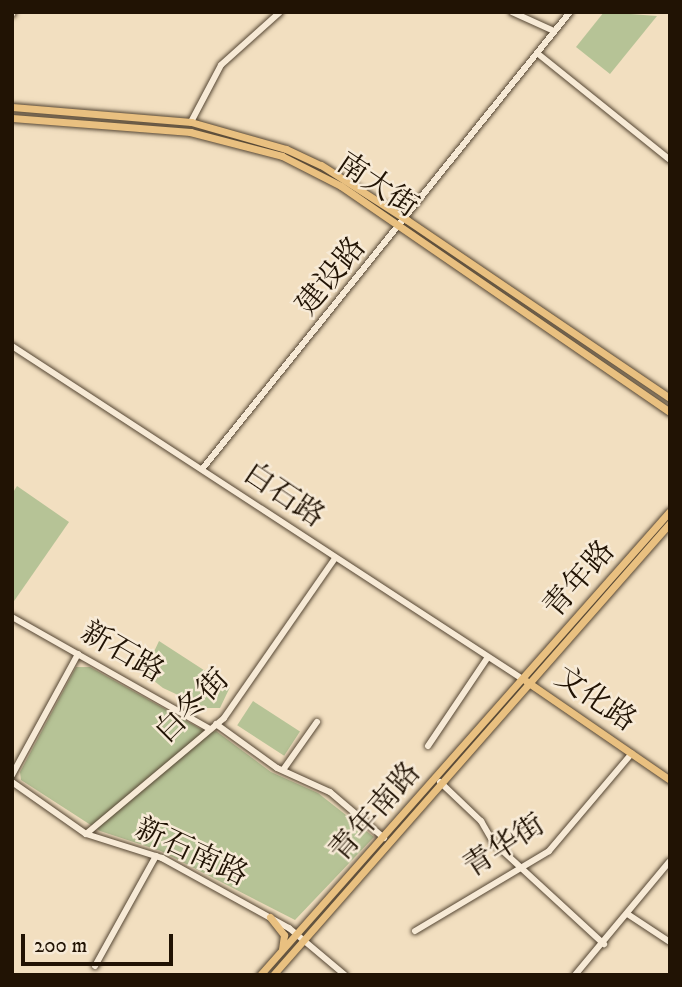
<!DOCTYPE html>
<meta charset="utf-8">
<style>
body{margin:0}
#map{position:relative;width:682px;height:987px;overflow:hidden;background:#f2dfc0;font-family:"IM FELL DW Pica","Noto Serif SC",serif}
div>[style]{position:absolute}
.green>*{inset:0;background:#b6c396;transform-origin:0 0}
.roads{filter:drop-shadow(0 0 2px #554633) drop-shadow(0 0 2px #554633)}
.minor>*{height:6px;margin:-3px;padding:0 3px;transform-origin:3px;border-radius:3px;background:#f7ead6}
.major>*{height:7px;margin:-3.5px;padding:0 3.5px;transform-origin:3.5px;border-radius:3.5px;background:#e9c080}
span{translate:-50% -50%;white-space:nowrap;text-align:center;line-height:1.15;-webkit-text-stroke:5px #f7ead6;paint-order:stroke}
.street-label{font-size:30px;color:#211304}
.frame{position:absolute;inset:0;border:14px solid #211304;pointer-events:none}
.scale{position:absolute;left:21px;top:934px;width:152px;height:32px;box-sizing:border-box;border:4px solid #211304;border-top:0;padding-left:9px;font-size:21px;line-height:24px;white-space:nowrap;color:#211304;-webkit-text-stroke:5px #f7ead6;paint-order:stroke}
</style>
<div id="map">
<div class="green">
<div style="clip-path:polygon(604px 12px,657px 16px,610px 74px,576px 47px)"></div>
<div style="clip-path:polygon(17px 486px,69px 522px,12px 604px,12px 494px)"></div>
<div style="clip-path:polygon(159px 641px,230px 687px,220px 708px,206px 708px,163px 688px,144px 673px)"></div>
<div style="clip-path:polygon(76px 667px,90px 667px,208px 733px,216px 731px,271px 772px,318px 793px,374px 837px,295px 920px,161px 851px,100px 831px,21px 780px,20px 772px)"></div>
<div style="left:253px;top:701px;width:56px;height:29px;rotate:33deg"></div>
</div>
<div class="roads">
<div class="minor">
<div style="left:512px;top:12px;width:46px;rotate:24.3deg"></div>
<div style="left:12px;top:14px;width:2px;rotate:-63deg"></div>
<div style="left:537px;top:53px;width:171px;rotate:38.8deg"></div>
<div style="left:191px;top:122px;width:64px;rotate:-62.2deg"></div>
<div style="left:221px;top:65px;width:79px;rotate:-41.9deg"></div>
<div style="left:12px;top:346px;width:611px;rotate:33.12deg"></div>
<div style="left:203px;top:468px;width:585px;rotate:-51.17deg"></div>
<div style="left:12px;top:617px;width:227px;rotate:29.5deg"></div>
<div style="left:216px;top:724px;width:75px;rotate:35.8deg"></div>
<div style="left:277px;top:768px;width:58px;rotate:24.4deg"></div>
<div style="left:330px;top:792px;width:71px;rotate:40.4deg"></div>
<div style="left:428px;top:746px;width:107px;rotate:-56deg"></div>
<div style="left:283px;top:770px;width:59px;rotate:-54.7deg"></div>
<div style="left:12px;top:775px;width:138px;rotate:-61.4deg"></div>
<div style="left:12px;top:782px;width:90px;rotate:35.1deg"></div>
<div style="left:86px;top:834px;width:80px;rotate:17.5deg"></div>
<div style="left:162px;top:858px;width:145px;rotate:28.9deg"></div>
<div style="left:289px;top:928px;width:73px;rotate:40deg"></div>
<div style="left:440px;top:782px;width:57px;rotate:43.6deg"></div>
<div style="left:481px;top:821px;width:24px;rotate:60deg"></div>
<div style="left:493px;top:842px;width:151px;rotate:42.6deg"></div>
<div style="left:86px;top:834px;width:180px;rotate:-40deg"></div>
<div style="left:224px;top:718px;width:195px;rotate:-55.2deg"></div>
<div style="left:629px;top:915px;width:49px;rotate:33.4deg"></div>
<div style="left:415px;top:931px;width:156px;rotate:-30.8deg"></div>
<div style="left:549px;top:851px;width:128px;rotate:-49.7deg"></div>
<div style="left:95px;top:966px;width:126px;rotate:-61deg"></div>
<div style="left:575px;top:975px;width:148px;rotate:-50.2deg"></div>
</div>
<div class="major">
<div style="left:12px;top:107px;width:180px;rotate:4.8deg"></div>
<div style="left:191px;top:122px;width:99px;rotate:15.9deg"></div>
<div style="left:286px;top:149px;width:38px;rotate:25deg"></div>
<div style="left:321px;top:165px;width:102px;rotate:32.6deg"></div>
<div style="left:407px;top:220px;width:318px;rotate:34.1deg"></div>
<div style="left:12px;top:118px;width:179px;rotate:4.5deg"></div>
<div style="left:190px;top:132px;width:95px;rotate:14.6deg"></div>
<div style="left:282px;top:156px;width:66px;rotate:27deg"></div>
<div style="left:341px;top:186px;width:399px;rotate:34.5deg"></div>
<div style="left:526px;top:681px;width:175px;rotate:34.5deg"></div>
<div style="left:270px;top:917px;width:23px;rotate:52deg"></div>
<div style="left:284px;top:935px;width:14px;rotate:98deg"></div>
<div style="left:260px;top:975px;width:619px;rotate:-48.54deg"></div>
<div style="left:273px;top:975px;width:602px;rotate:-48.71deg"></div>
</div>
</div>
<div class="street-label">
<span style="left:377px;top:186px;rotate:34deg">南大街</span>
<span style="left:332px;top:277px;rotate:-51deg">建设路</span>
<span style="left:283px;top:496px;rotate:34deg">白石路</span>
<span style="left:580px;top:580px;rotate:-49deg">青年路</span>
<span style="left:122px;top:653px;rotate:30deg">新石路</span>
<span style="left:595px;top:700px;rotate:34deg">文化路</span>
<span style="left:193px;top:707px;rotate:-45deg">白冬街</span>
<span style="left:376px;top:813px;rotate:-49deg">青年南路</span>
<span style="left:505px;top:847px;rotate:-33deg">青华街</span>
<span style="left:191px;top:853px;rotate:25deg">新石南路</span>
</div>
<div class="frame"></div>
<div class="scale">200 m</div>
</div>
